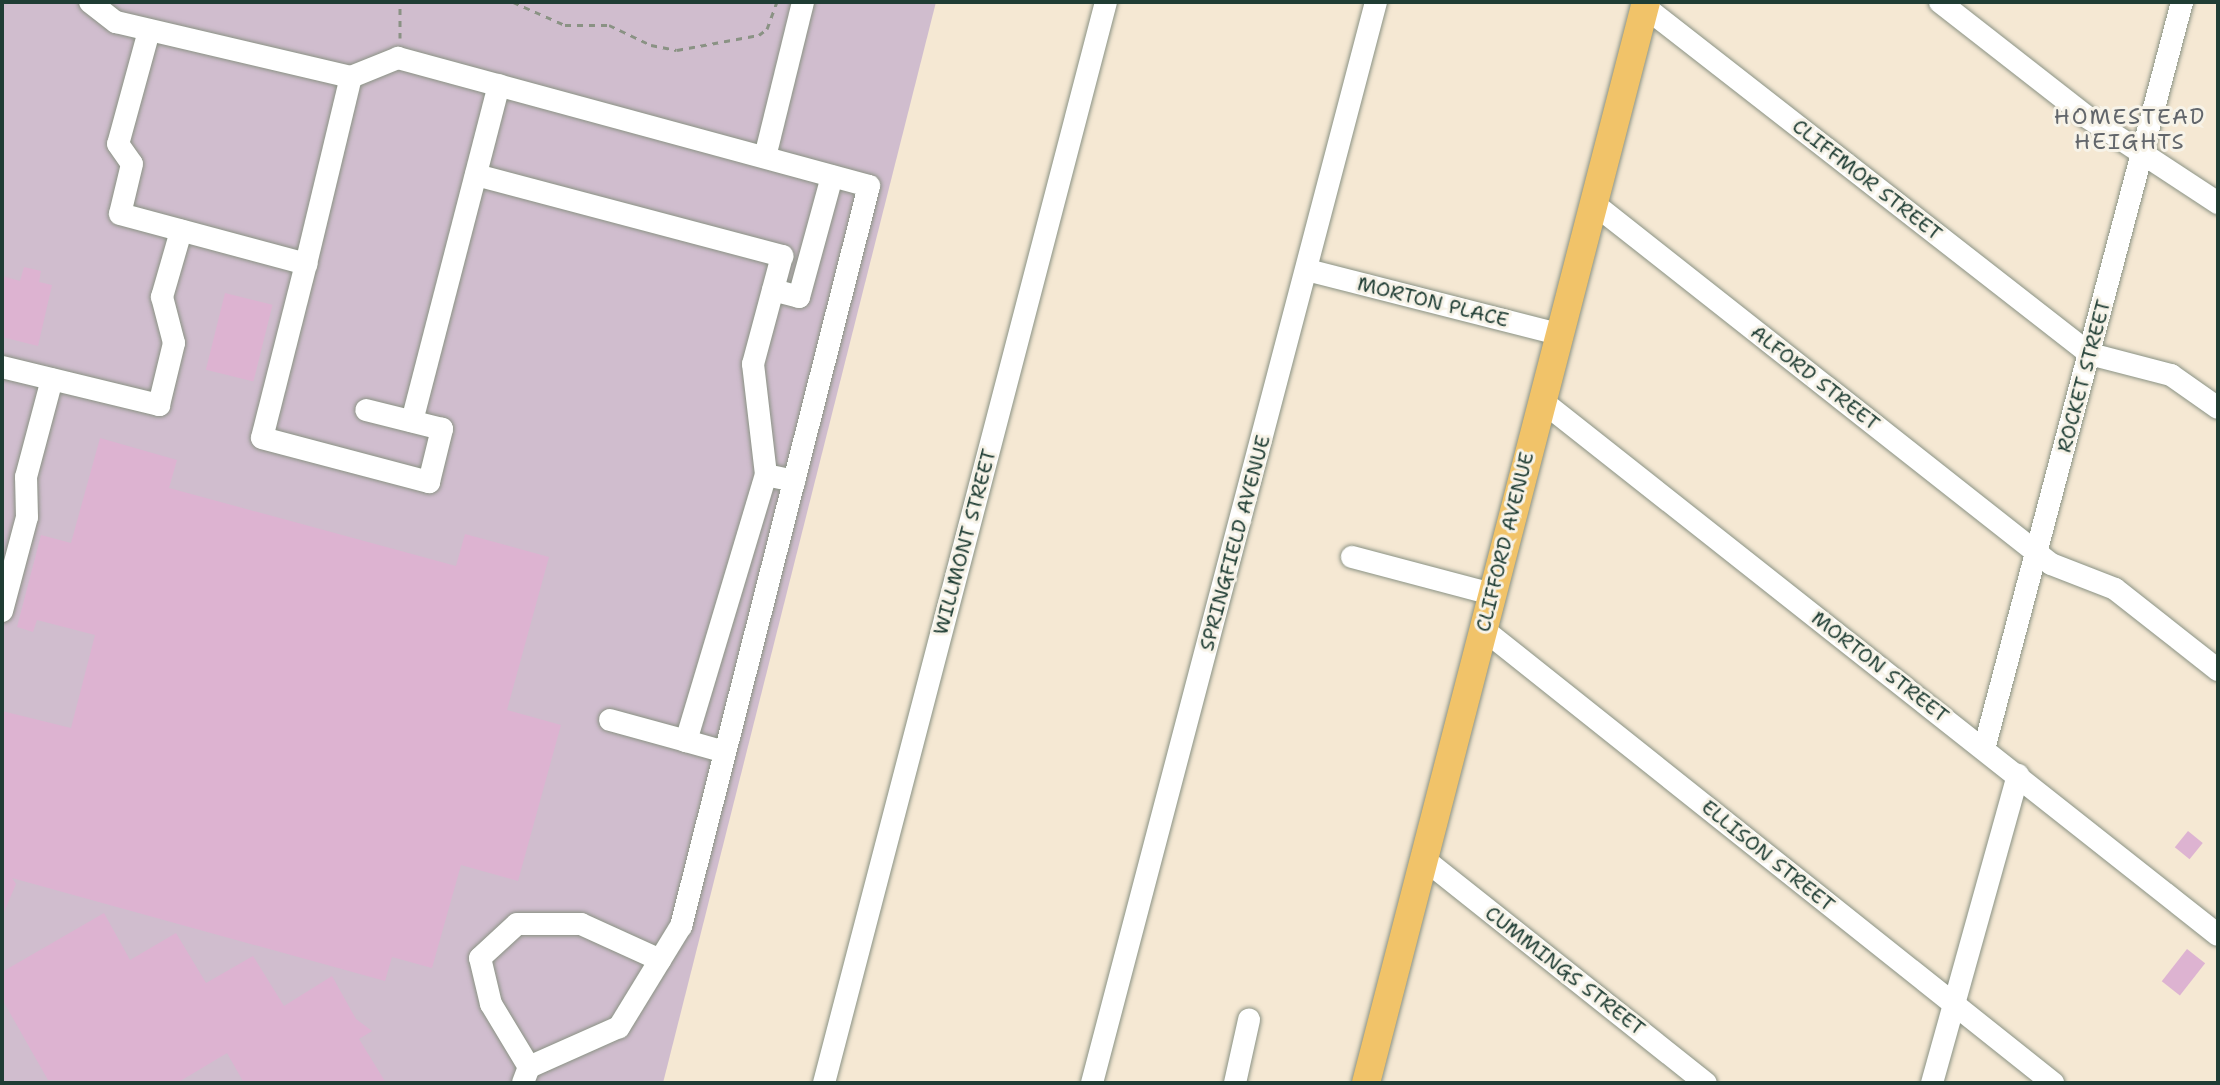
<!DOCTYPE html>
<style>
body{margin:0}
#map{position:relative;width:2220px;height:1085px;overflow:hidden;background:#f5e8d3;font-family:"Shantell Sans",sans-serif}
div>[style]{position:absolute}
.industrial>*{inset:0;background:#d0bdce}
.building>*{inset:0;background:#ddb3d1;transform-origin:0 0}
.path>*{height:3px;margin-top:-1.5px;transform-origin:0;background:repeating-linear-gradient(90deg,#8a9284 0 6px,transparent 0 12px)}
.roads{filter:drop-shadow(0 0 2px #8a9284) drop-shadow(0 0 2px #8a9284)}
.minor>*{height:22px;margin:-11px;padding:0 11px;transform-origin:11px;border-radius:11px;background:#fff}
.major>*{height:28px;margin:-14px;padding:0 14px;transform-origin:14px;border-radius:14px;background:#f1c369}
span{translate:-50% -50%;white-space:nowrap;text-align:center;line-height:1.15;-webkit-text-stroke:6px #f7f3e8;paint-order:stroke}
.street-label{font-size:20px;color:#1f3d34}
.neighbourhood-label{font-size:22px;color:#62666b;letter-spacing:2px}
.frame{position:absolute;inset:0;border:4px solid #1f3d34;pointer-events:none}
</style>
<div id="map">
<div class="industrial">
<div style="clip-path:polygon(2px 2px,936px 2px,663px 1083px,2px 1083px)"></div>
</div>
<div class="building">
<div style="clip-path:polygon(24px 267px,41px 271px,39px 282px,52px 285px,38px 346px,2px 337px,2px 276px,20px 281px)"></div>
<div style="left:225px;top:293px;width:49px;height:79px;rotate:14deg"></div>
<div style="clip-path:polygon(100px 438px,177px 460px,169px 488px,456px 566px,465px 534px,549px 557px,507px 710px,561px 725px,518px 881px,461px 865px,432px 968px,392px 957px,385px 981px,12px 878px,16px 884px,2px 917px,2px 711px,71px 728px,95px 635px,37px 620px,33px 632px,17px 627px,41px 535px,71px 543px)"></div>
<div style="left:2188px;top:831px;width:19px;height:21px;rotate:39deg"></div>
<div style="clip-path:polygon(104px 913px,130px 960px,176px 933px,206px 983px,253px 956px,284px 1006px,332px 976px,356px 1019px,372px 1031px,359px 1039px,386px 1083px,244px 1083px,227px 1053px,177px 1083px,48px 1080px,2px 999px,2px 972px)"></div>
<div style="left:2187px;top:949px;width:23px;height:41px;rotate:38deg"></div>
</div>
<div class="path">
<div style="left:513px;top:2px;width:57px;rotate:23.9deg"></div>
<div style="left:565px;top:25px;width:44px"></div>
<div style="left:609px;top:25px;width:47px;rotate:25.5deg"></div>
<div style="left:651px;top:45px;width:26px;rotate:11deg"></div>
<div style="left:677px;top:50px;width:83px;rotate:-10.4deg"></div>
<div style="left:759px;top:35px;width:10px;rotate:-37deg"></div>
<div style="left:767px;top:29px;width:29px;rotate:-70deg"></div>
<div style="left:400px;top:38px;width:36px;rotate:-90deg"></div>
</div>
<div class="roads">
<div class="minor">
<div style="left:90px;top:2px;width:33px;rotate:38deg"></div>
<div style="left:116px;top:22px;width:241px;rotate:13.2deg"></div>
<div style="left:351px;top:77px;width:51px;rotate:-22deg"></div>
<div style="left:398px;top:58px;width:488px;rotate:15.2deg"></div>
<div style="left:869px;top:186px;width:764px;rotate:104.25deg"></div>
<div style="left:681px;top:926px;width:119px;rotate:121.5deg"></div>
<div style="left:619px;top:1027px;width:98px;rotate:156deg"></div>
<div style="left:529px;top:1067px;width:17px;rotate:111deg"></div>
<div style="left:1940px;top:2px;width:187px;rotate:38deg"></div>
<div style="left:2087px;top:117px;width:157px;rotate:33.3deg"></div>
<div style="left:1645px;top:7px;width:564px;rotate:37.95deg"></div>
<div style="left:2090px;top:354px;width:84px;rotate:14.5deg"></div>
<div style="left:2171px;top:375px;width:57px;rotate:35.1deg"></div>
<div style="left:149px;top:31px;width:117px;rotate:105.3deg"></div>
<div style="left:118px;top:144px;width:24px;rotate:55deg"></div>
<div style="left:132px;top:164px;width:51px;rotate:103.5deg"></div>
<div style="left:120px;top:214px;width:193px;rotate:15deg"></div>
<div style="left:306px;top:264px;width:179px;rotate:104.2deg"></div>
<div style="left:262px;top:438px;width:173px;rotate:14.8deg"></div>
<div style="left:429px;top:482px;width:55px;rotate:-76.2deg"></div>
<div style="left:442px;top:429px;width:78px;rotate:-166deg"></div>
<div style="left:765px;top:157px;width:160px;rotate:-76.2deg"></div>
<div style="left:476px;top:175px;width:317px;rotate:14.8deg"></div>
<div style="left:782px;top:256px;width:112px;rotate:105deg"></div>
<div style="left:753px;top:364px;width:112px;rotate:83.3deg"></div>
<div style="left:766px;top:475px;width:29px;rotate:12deg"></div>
<div style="left:1593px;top:203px;width:583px;rotate:38.25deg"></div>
<div style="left:2051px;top:564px;width:69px;rotate:21.3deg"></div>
<div style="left:2115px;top:589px;width:131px;rotate:38.2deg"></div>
<div style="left:306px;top:264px;width:192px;rotate:-76.5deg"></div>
<div style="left:1307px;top:270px;width:260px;rotate:14.3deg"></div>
<div style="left:773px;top:290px;width:27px;rotate:15deg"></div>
<div style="left:799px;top:297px;width:125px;rotate:-74.7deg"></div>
<div style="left:2px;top:367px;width:162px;rotate:13.6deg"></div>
<div style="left:159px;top:405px;width:64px;rotate:-76.4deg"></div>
<div style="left:174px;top:343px;width:48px;rotate:-104.6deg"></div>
<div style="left:162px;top:297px;width:69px;rotate:-73.9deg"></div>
<div style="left:1542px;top:401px;width:861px;rotate:38.31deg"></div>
<div style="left:412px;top:421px;width:347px;rotate:-75.5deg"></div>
<div style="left:1352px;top:557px;width:145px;rotate:14.8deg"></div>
<div style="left:2px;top:611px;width:97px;rotate:-75.1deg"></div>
<div style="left:27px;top:517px;width:40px;rotate:-91.4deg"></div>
<div style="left:26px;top:477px;width:101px;rotate:-75.1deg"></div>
<div style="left:1483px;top:629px;width:729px;rotate:38.54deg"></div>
<div style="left:610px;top:720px;width:79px;rotate:15.4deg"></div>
<div style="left:1984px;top:749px;width:773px;rotate:-75.15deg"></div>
<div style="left:725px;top:752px;width:41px;rotate:-164.2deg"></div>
<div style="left:686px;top:741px;width:278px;rotate:-73.3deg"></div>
<div style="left:1424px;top:859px;width:360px;rotate:38.5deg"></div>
<div style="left:529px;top:1067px;width:74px;rotate:-121.1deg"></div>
<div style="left:491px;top:1004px;width:47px;rotate:-103.4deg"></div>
<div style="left:480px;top:958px;width:50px;rotate:-42.6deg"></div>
<div style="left:517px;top:924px;width:64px"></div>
<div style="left:581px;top:924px;width:87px;rotate:24.5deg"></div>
<div style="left:824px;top:1083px;width:1117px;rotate:-75.38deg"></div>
<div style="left:1092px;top:1083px;width:1118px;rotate:-75.28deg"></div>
<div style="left:1235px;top:1083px;width:65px;rotate:-77.5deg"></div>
<div style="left:1932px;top:1083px;width:320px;rotate:-74.4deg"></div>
</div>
<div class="major">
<div style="left:1366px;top:1083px;width:1117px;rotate:-75.48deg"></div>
</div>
</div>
<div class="street-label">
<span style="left:1867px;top:180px;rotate:38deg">CLIFFMOR STREET</span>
<span style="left:1433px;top:302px;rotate:14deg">MORTON PLACE</span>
<span style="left:2084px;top:376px;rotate:-75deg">ROCKET STREET</span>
<span style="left:1815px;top:378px;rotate:38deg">ALFORD STREET</span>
<span style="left:965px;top:542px;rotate:-75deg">WILLMONT STREET</span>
<span style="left:1505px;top:542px;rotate:-76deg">CLIFFORD AVENUE</span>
<span style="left:1235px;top:543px;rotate:-75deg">SPRINGFIELD AVENUE</span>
<span style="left:1880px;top:667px;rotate:38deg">MORTON STREET</span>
<span style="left:1768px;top:856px;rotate:39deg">ELLISON STREET</span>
<span style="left:1565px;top:971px;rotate:38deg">CUMMINGS STREET</span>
</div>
<div class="neighbourhood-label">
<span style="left:2130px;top:129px">HOMESTEAD<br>HEIGHTS</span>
</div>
<div class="frame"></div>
</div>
